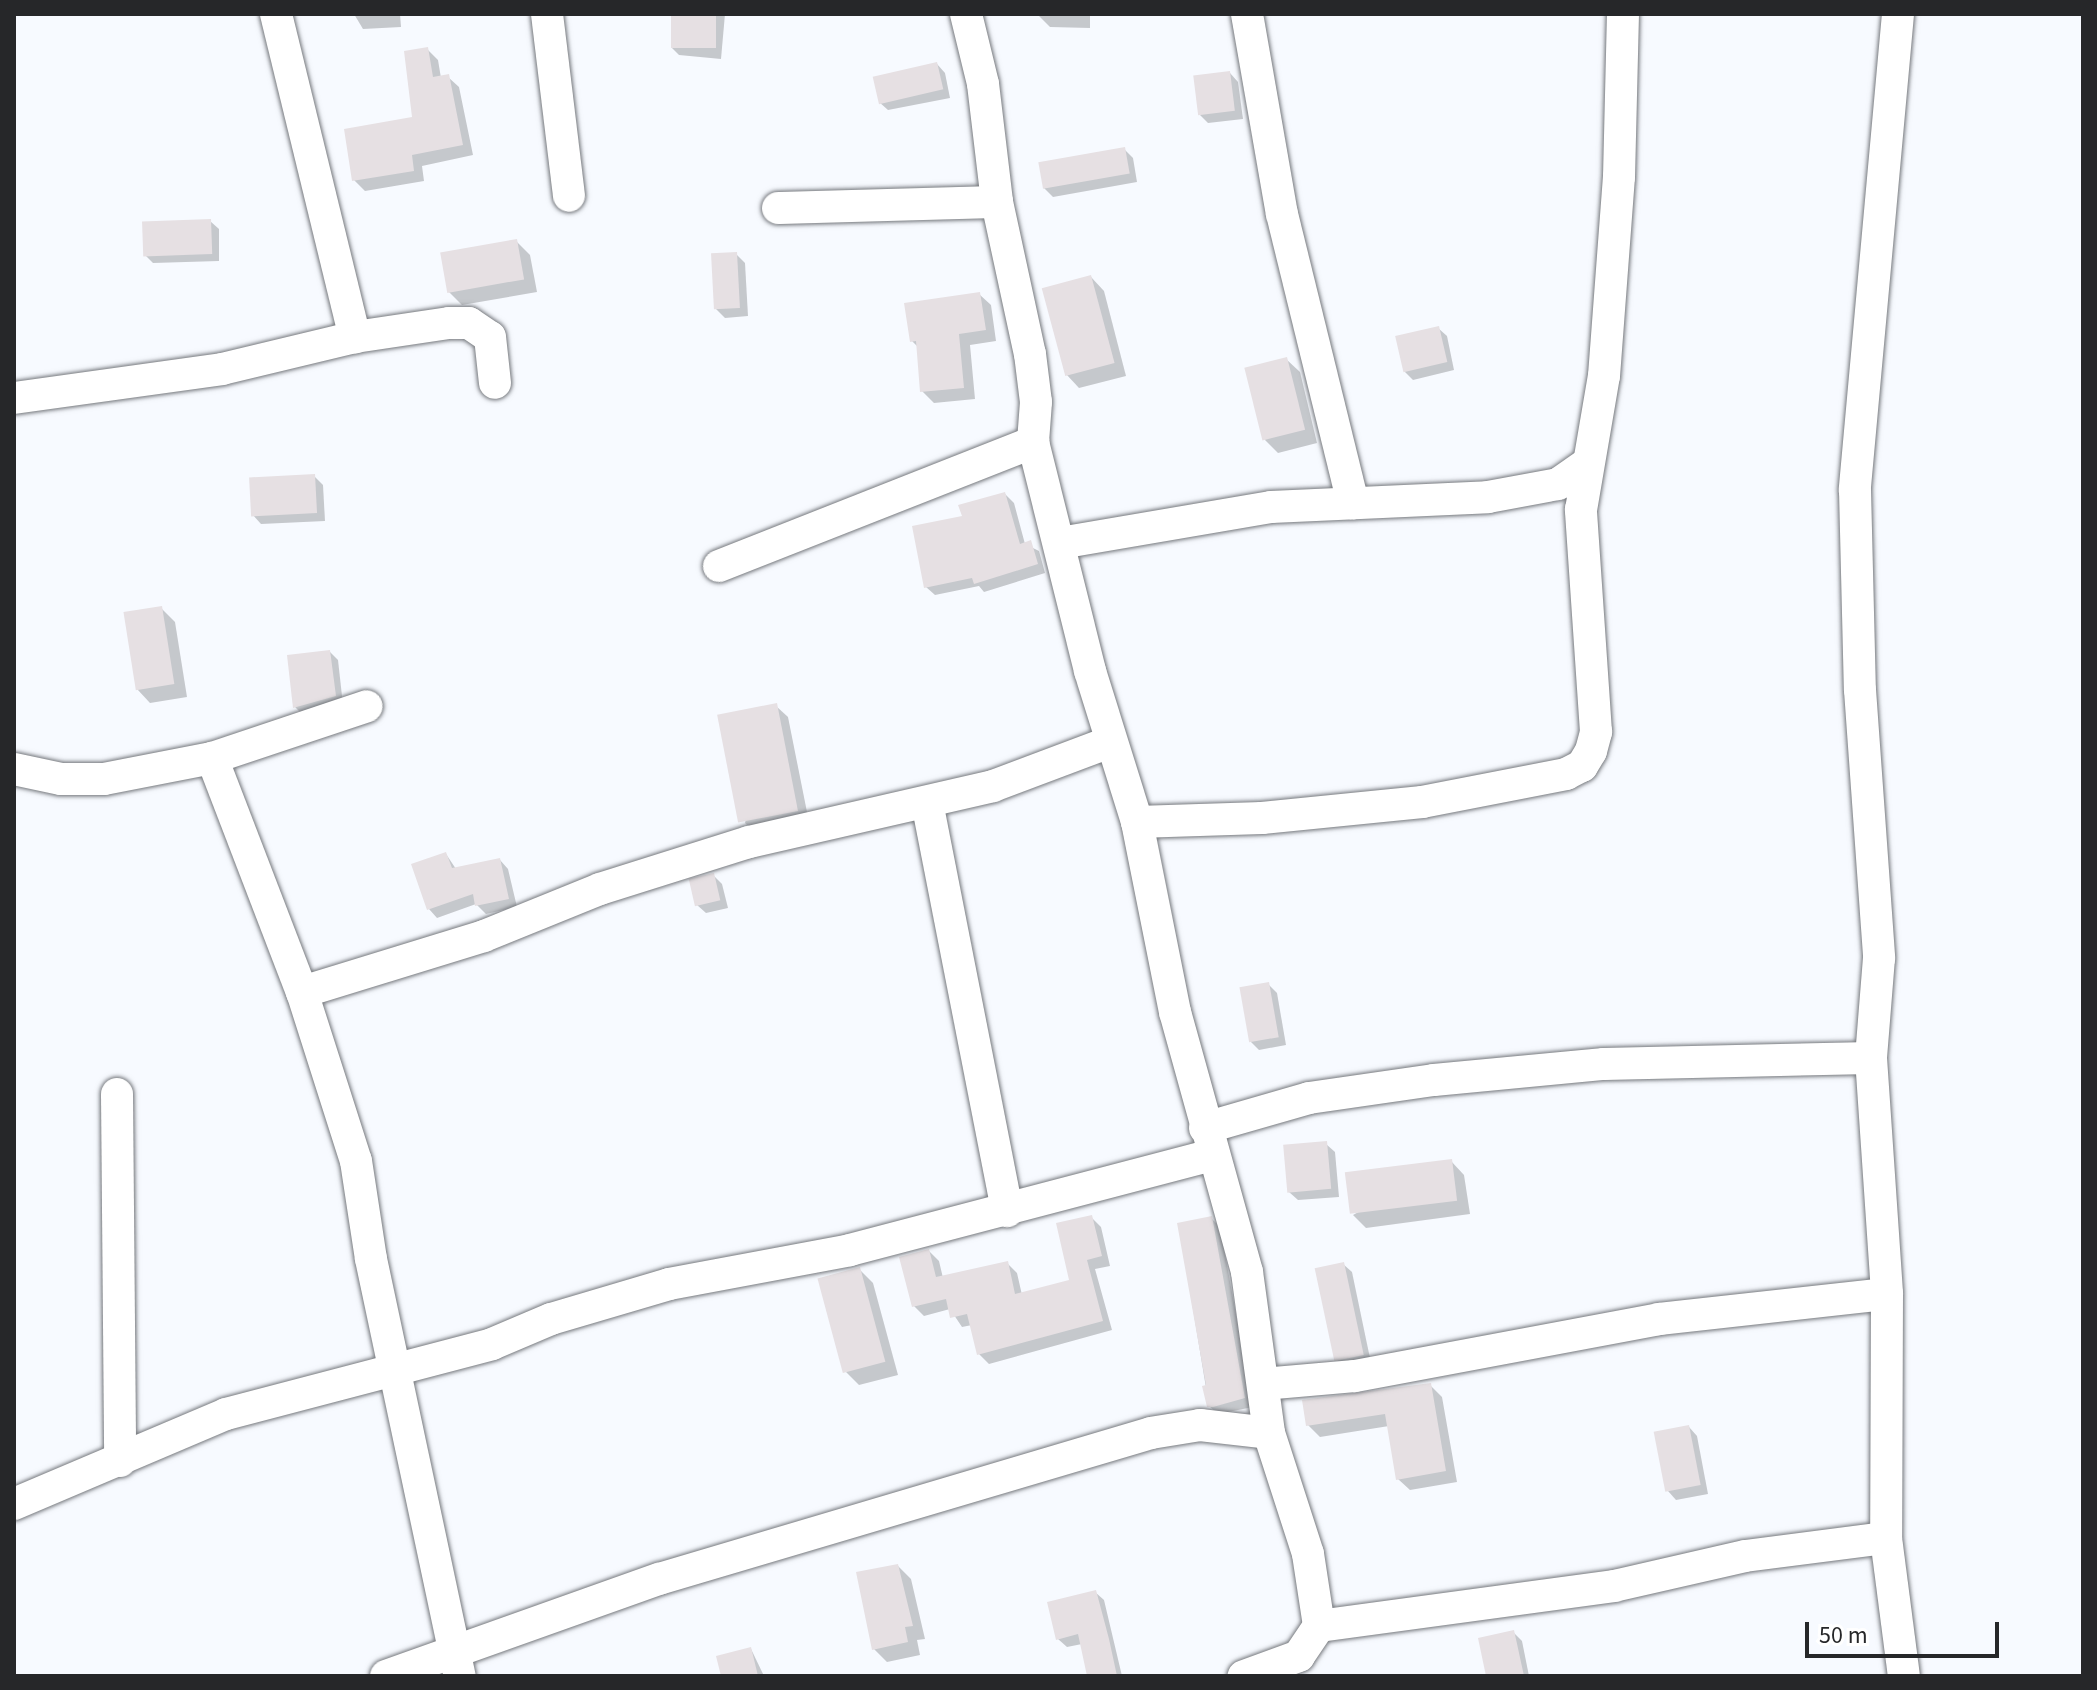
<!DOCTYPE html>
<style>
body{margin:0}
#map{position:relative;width:2097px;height:1690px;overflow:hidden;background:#f7faff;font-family:"Source Sans 3",sans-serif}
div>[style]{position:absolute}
.shadow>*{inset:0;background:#0003}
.building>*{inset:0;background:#e6e0e3;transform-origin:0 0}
.roads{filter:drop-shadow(0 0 2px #76797e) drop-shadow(0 0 2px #76797e)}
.minor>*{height:32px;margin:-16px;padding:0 16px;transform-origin:16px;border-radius:16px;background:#fff}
span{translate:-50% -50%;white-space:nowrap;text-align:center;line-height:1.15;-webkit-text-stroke:8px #fff;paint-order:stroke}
.frame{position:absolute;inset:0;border:16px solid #262729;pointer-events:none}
.scale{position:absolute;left:1805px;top:1622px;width:194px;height:36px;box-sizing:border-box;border:4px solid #262729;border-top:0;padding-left:10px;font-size:24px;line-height:28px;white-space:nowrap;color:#262729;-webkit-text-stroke:6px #fff;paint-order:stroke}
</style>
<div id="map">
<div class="shadow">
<div style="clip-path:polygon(354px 14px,400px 14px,401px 27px,363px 29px)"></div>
<div style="clip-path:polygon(673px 14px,725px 14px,721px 59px,679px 55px,671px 47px)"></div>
<div style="clip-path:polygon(1037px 14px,1090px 14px,1090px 28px,1050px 27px)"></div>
<div style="clip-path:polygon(427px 49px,438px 60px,441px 78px,448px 77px,459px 87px,473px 155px,422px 166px,424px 181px,365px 191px,354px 180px,414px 119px)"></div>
<div style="clip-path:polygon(937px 64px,945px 73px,950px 98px,888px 110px,879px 102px)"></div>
<div style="clip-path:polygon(1230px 73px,1238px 82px,1243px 119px,1208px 123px,1200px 115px)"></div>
<div style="clip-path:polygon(1125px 150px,1133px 158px,1137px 182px,1053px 197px,1044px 188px)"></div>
<div style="clip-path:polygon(210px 221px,219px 229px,219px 261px,153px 263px,144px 254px)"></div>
<div style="clip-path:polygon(516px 241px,530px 255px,537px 292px,462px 305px,449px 292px)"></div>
<div style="clip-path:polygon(736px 254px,745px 263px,748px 316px,725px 318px,716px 309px)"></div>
<div style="clip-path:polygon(1091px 277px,1104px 291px,1126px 376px,1079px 388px,1066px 374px)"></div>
<div style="clip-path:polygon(979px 294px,991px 305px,996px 341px,970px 345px,975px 399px,934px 403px,922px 391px,918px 347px,912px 341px)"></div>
<div style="clip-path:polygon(1438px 328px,1447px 336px,1454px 370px,1413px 380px,1404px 371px)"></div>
<div style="clip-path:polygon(1286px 359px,1300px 372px,1317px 443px,1278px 453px,1265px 440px)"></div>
<div style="clip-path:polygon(314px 476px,323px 485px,325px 521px,261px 524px,253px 515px)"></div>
<div style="clip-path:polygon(1005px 494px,1014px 503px,1025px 544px,1039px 551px,1045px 573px,984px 592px,979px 586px,935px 595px,926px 587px,964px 518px)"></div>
<div style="clip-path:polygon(161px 608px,175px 622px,187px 697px,150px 703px,137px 689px)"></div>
<div style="clip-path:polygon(330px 652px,338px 660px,343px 705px,303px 715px,295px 707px)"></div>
<div style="clip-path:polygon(776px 706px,788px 717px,809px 822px,757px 834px,745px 823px)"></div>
<div style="clip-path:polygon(446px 854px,456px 869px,500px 860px,508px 869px,517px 907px,486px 914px,476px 904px,437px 918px,429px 909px)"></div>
<div style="clip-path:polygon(713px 875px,722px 884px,728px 908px,706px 913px,697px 905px)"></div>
<div style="clip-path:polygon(1268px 984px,1277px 993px,1286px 1045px,1259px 1050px,1250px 1041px)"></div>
<div style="clip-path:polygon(1326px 1144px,1335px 1152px,1339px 1197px,1298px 1200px,1289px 1192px)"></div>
<div style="clip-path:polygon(1451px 1161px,1464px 1175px,1470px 1214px,1366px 1228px,1353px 1215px)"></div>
<div style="clip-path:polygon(1091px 1217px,1101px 1227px,1110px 1266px,1095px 1269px,1112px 1330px,989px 1364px,979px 1354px,972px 1325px,962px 1327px,950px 1309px,924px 1316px,914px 1306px,929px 1251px,939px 1261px,943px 1278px,1007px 1263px,1017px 1273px,1022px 1295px,1072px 1281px)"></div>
<div style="clip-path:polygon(1211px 1218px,1220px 1227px,1253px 1407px,1218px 1414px,1209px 1406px,1179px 1224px)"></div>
<div style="clip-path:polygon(1343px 1264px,1352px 1272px,1371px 1363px,1344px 1367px,1335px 1358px)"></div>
<div style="clip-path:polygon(859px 1269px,873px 1283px,898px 1375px,859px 1385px,846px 1372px)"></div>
<div style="clip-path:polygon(1430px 1385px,1442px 1397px,1457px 1482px,1410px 1490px,1398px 1479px,1389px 1426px,1320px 1437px,1308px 1425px)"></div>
<div style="clip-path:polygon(1689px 1427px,1697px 1436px,1708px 1494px,1676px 1500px,1668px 1491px)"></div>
<div style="clip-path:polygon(898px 1566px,911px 1579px,925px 1639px,917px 1640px,920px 1655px,887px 1662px,874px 1649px)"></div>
<div style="clip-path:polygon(1095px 1592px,1104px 1600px,1122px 1676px,1089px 1676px,1082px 1644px,1067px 1647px,1058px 1639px)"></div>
<div style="clip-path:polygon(1513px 1632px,1522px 1641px,1529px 1676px,1489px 1676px)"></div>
<div style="clip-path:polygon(751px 1649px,764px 1676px,723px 1676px)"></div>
</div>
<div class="building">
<div style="left:671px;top:14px;width:45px;height:34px"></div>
<div style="clip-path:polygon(428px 47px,433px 77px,449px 74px,463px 145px,412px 155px,414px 171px,352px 181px,344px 129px,412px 117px,404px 51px)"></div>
<div style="left:937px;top:62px;width:28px;height:66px;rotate:77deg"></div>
<div style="left:1230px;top:71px;width:40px;height:37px;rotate:83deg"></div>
<div style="left:1125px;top:147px;width:27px;height:88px;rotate:80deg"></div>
<div style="left:211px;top:219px;width:35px;height:69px;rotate:88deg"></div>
<div style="left:517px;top:239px;width:41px;height:78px;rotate:80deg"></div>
<div style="left:737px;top:252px;width:56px;height:26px;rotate:87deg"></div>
<div style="left:1091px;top:275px;width:91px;height:51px;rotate:75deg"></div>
<div style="clip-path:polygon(980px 292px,986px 330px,959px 334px,964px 388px,920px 392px,916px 341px,910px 342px,904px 303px)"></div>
<div style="left:1439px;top:326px;width:37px;height:45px;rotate:77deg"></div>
<div style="left:1287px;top:357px;width:75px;height:44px;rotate:76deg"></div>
<div style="left:315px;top:474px;width:39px;height:66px;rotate:87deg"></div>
<div style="clip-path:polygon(1005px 492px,1020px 544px,1031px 540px,1038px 564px,974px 584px,972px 578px,924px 588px,912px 526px,962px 516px,958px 505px)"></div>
<div style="left:162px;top:606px;width:79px;height:39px;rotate:81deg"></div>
<div style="clip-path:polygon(330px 650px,336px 696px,293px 708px,287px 655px)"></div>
<div style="left:777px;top:703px;width:110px;height:61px;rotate:79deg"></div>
<div style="clip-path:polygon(446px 852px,452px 868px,500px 858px,509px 899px,475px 906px,473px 894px,427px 910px,411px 864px)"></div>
<div style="left:714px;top:873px;width:28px;height:26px;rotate:77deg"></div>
<div style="left:1269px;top:982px;width:56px;height:30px;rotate:80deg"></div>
<div style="left:1327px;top:1141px;width:48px;height:44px;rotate:85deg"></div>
<div style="left:1452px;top:1159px;width:42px;height:108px;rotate:83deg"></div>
<div style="clip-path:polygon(1092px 1215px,1102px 1256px,1087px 1260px,1103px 1321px,977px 1355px,967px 1314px,950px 1318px,946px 1299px,912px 1307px,899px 1257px,929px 1249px,936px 1277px,1008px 1261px,1015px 1294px,1069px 1280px,1056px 1223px)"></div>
<div style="clip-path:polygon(1212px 1216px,1245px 1398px,1213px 1407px,1207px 1407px,1202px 1386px,1206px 1385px,1177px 1223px)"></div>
<div style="left:1344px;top:1262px;width:95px;height:30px;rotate:78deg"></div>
<div style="left:860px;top:1267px;width:98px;height:44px;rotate:75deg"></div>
<div style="clip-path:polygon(1431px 1383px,1446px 1471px,1396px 1480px,1385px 1414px,1306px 1426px,1302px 1400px)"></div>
<div style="left:1689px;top:1425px;width:61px;height:36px;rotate:79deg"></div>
<div style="clip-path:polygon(898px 1564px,913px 1626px,905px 1627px,908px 1642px,872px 1650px,856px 1572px)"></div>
<div style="clip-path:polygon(1096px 1590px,1109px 1639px,1117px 1676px,1087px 1676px,1078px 1634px,1056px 1640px,1047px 1602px)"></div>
<div style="clip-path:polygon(1514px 1630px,1524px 1676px,1486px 1676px,1478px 1638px)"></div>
<div style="clip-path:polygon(751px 1647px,758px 1676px,721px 1676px,716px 1656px)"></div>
</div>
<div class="roads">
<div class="minor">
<div style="left:276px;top:14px;width:333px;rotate:76.3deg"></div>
<div style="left:547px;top:14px;width:183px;rotate:83.1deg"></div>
<div style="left:966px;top:14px;width:72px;rotate:76.3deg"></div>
<div style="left:983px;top:84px;width:119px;rotate:83.2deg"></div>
<div style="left:997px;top:202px;width:156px;rotate:77.8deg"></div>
<div style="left:1030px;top:354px;width:48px;rotate:82.9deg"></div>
<div style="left:1036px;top:402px;width:40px;rotate:94.3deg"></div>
<div style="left:1033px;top:442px;width:236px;rotate:76deg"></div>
<div style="left:1090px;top:671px;width:158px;rotate:72.7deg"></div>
<div style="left:1137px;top:822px;width:194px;rotate:78.7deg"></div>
<div style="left:1175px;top:1012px;width:270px;rotate:74.5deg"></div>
<div style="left:1247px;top:1272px;width:162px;rotate:82.2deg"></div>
<div style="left:1269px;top:1433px;width:127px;rotate:72.1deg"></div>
<div style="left:1308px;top:1554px;width:73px;rotate:81.3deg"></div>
<div style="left:1319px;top:1626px;width:36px;rotate:124deg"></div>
<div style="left:1299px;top:1656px;width:59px;rotate:160deg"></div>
<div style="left:1247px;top:14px;width:203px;rotate:80.1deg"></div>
<div style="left:1282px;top:214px;width:298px;rotate:76.2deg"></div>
<div style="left:1898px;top:14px;width:478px;rotate:95.2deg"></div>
<div style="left:1855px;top:490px;width:200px;rotate:88.6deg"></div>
<div style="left:1860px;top:690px;width:269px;rotate:85.9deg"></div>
<div style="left:1879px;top:958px;width:100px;rotate:94.6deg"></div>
<div style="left:1871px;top:1058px;width:237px;rotate:86.1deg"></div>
<div style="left:1887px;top:1294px;width:244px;rotate:90.2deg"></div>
<div style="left:1886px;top:1538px;width:139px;rotate:82.6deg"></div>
<div style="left:778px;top:208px;width:219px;rotate:-1.6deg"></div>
<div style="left:14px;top:398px;width:210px;rotate:-7.9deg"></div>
<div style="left:222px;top:369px;width:137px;rotate:-13.5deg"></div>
<div style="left:355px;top:337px;width:95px;rotate:-8.5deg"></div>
<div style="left:449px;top:323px;width:20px"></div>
<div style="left:469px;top:323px;width:25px;rotate:34deg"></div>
<div style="left:490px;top:337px;width:46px;rotate:83.8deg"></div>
<div style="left:1060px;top:543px;width:214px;rotate:-9.7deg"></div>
<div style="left:1271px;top:507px;width:217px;rotate:-2.6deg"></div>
<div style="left:1488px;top:497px;width:71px;rotate:-10.5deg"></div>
<div style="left:1558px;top:484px;width:35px;rotate:-35deg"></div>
<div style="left:719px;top:566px;width:338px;rotate:-21.5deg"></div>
<div style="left:212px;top:758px;width:251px;rotate:69deg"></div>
<div style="left:302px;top:992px;width:177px;rotate:72.3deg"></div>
<div style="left:356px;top:1161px;width:99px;rotate:81.3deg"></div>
<div style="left:371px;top:1259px;width:426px;rotate:78deg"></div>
<div style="left:14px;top:769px;width:48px;rotate:12deg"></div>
<div style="left:61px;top:779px;width:43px"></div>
<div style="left:104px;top:779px;width:110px;rotate:-11deg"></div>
<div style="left:212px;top:758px;width:163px;rotate:-18.5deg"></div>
<div style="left:927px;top:802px;width:417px;rotate:78.9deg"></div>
<div style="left:1137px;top:822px;width:125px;rotate:-1.8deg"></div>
<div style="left:1262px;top:818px;width:161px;rotate:-5.7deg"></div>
<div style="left:1422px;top:802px;width:147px;rotate:-11deg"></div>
<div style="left:1566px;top:774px;width:18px;rotate:-27deg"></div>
<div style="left:1582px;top:766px;width:17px;rotate:-59deg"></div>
<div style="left:1591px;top:751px;width:20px;rotate:-75deg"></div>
<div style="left:1596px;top:732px;width:223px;rotate:-93.9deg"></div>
<div style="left:1581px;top:510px;width:136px;rotate:-80.3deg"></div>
<div style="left:1604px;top:376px;width:200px;rotate:-85.7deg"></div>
<div style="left:1619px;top:177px;width:163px;rotate:-88.6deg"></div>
<div style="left:302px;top:992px;width:190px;rotate:-17.1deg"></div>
<div style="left:484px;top:936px;width:125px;rotate:-22.1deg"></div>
<div style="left:600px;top:889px;width:156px;rotate:-17.5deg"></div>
<div style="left:749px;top:842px;width:250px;rotate:-12.9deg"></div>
<div style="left:993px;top:786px;width:125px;rotate:-20.6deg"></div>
<div style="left:117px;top:1094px;width:367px;rotate:89.5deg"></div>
<div style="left:1205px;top:1128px;width:108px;rotate:-16.1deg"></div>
<div style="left:1309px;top:1098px;width:126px;rotate:-8.2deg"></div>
<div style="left:1434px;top:1080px;width:171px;rotate:-5.4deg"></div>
<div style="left:1604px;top:1064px;width:267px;rotate:-1.3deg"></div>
<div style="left:1263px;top:1384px;width:92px;rotate:-5deg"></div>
<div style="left:1355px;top:1376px;width:309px;rotate:-10.6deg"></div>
<div style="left:1659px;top:1319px;width:229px;rotate:-6.3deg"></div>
<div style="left:14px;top:1504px;width:230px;rotate:-23deg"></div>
<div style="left:226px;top:1414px;width:275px;rotate:-14.7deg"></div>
<div style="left:492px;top:1344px;width:64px;rotate:-23deg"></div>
<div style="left:551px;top:1319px;width:123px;rotate:-16.5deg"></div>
<div style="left:669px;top:1284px;width:184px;rotate:-10.6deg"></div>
<div style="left:850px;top:1250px;width:374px;rotate:-14.7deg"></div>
<div style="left:1319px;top:1626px;width:298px;rotate:-7.7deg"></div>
<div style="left:1614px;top:1586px;width:134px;rotate:-12.9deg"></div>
<div style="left:1745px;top:1556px;width:142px;rotate:-7.3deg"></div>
<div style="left:386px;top:1676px;width:290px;rotate:-19.6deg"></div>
<div style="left:659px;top:1579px;width:513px;rotate:-16.53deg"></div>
<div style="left:1151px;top:1433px;width:50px;rotate:-9.3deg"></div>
<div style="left:1200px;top:1425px;width:69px;rotate:6.6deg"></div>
</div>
</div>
<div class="frame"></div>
<div class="scale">50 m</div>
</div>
